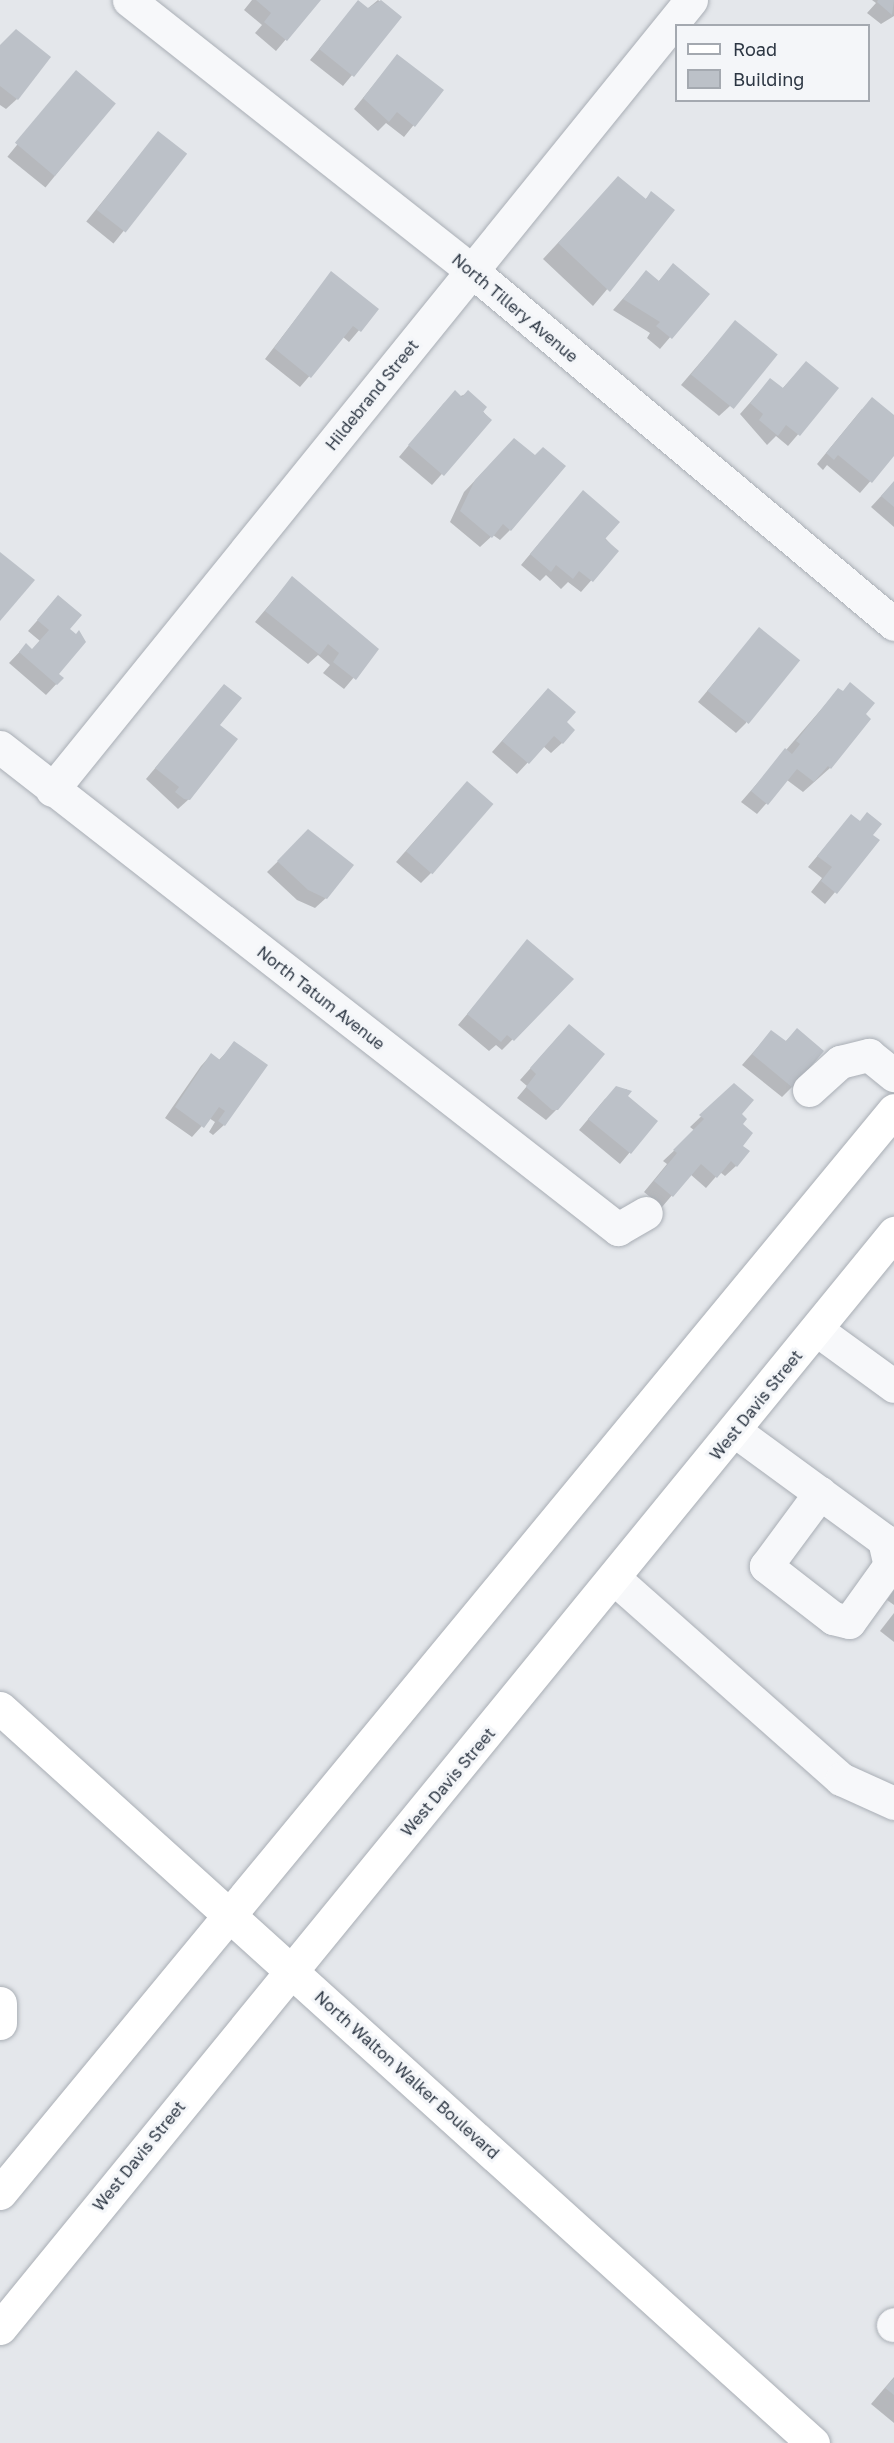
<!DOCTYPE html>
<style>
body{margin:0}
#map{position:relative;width:894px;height:2443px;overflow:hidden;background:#e4e7eb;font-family:"Golos Text",sans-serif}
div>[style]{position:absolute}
.shadow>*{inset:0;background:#0003;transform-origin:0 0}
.building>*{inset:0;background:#bcc1c8;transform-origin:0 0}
.roads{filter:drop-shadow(0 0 2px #a9aeb5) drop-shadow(0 0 2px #a9aeb5)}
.minor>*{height:33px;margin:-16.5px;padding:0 16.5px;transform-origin:16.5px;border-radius:16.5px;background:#f7f8fa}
.major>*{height:33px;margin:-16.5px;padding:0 16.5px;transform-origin:16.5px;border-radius:16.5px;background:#fff}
.highway>*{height:33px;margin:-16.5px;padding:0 16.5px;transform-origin:16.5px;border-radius:16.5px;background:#fff}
span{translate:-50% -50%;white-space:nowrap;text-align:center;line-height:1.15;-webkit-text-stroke:6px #f4f6f9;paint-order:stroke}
.street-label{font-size:16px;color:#2c3643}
.legend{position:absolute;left:675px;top:24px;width:195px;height:78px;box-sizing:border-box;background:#f4f6f9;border:2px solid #a4a9b0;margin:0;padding:8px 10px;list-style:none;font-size:18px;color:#2c3643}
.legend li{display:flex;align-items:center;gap:12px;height:30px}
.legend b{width:30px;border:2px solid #a4a9b0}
</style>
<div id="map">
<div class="shadow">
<div style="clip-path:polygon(252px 0,319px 0,276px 51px,255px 33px,262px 25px,244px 10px)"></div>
<div style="clip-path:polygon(378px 0,400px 17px,343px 86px,310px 60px,358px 2px,367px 9px)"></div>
<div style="clip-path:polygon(872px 0,894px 0,894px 16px,881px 24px,867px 13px,876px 3px)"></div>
<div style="clip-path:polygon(0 47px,17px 99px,6px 109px,0 105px)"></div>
<div style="clip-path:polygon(397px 56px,442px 90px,404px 137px,386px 123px,378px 131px,354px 109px)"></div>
<div style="left:76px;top:72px;width:49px;height:109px;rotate:39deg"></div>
<div style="left:158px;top:133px;width:35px;height:114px;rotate:39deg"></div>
<div style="clip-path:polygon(618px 178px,645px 200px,651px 193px,673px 211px,593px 306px,543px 259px)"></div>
<div style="clip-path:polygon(673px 265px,707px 294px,660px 349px,647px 338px,650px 333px,613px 310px,646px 272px,658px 282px)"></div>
<div style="clip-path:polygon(331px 273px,377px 309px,349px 342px,343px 337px,300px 387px,265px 359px)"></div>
<div style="clip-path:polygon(735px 322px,730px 406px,719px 416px,681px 385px)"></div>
<div style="clip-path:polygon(806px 363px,837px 389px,788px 446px,776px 436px,767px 445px,740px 414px,770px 380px,782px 389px)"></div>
<div style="clip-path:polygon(468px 393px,490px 420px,432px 485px,399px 457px,444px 403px)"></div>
<div style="clip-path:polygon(862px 409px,894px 417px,894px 454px,860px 493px,827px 465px,823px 470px,817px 464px)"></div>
<div style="clip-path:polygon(503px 451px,510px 530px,500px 540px,493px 535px,480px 547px,450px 522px,464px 492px)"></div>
<div style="clip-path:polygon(894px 482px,894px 527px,871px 507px)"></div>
<div style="clip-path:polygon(573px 503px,617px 551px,581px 592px,568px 582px,561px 589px,546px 575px,540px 581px,521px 565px)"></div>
<div style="clip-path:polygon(292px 578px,377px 650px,344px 689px,323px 673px,330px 665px,318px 655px,308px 664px,255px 622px)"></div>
<div style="clip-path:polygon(58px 597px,57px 675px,62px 678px,46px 695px,9px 663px,26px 645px,32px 651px,40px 641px,28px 631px)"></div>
<div style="clip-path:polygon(759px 629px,746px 723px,736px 733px,698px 702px)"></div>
<div style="clip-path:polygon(224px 686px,218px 725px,189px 799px,178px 809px,146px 779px)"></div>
<div style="clip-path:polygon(838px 690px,864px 715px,830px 768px,803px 792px,787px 780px,757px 814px,741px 802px)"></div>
<div style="clip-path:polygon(538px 700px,565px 722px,562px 743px,551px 753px,543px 746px,517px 774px,492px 752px)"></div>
<div style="clip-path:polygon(457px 793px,431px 873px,421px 883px,396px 862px)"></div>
<div style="clip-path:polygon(851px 816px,878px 841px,825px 904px,811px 892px,822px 878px,808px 867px)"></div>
<div style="clip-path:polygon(309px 831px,326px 898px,315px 908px,297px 900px,267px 872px)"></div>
<div style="clip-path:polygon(519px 953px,572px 979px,502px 1050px,496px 1045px,489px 1051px,458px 1025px)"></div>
<div style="clip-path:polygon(797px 1030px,792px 1087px,782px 1097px,742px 1065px,771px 1032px,785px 1042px)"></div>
<div style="clip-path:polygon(559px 1036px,557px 1109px,546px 1120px,517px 1098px,527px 1086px,520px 1080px)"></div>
<div style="clip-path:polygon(235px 1043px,224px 1125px,213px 1135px,209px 1132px,215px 1122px,209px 1118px,192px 1137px,165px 1118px,201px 1066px,211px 1055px,218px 1061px)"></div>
<div style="clip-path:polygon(734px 1085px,741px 1146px,736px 1166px,725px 1176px,720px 1172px,706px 1188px,690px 1174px,662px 1207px,644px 1192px,667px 1164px,663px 1161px,695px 1131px,690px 1127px)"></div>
<div style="clip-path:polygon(627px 1089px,625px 1097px,656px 1121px,620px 1164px,579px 1130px,605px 1099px)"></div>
<div style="clip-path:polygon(894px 1590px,894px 1605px,887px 1600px)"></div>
<div style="clip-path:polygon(894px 1613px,894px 1642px,880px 1631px)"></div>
<div style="clip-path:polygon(894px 2377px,894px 2423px,871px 2404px)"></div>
</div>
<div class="building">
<div style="clip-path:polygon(256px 0,321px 0,287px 41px,264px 22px,271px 13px)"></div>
<div style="clip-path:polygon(358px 0,368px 8px,381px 0,402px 17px,354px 77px,319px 49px)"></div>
<div style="clip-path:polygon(878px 0,894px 0,892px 15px,877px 2px)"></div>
<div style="clip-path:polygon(16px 29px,51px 57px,18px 100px,0 86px,0 45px)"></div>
<div style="clip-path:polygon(397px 54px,444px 90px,415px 127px,397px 112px,389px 122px,363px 98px)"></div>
<div style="left:76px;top:70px;width:52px;height:95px;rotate:40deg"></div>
<div style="left:158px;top:131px;width:37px;height:100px;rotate:38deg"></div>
<div style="clip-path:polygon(618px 176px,646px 199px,651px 191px,675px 210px,610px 292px,558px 243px)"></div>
<div style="clip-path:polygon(673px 263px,710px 294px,672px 339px,656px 326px,660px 322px,623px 299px,646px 270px,659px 281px)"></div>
<div style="clip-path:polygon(331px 271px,379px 309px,361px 332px,353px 326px,311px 378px,274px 348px)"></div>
<div style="left:735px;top:320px;width:55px;height:70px;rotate:39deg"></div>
<div style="clip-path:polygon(806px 361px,839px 388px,800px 436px,786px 425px,778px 436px,759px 420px,763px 414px,750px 403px,770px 378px,783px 388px)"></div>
<div style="clip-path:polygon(455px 390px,462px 397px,468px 390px,487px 407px,483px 412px,492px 420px,444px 476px,408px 445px)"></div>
<div style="clip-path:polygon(872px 397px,894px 415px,894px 456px,872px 483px,838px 455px,834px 460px,826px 453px)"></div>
<div style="clip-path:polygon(514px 438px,535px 455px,543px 447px,566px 466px,511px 531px,503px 524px,492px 538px,460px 511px,475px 480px)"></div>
<div style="clip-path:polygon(894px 481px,894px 507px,881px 496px)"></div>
<div style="clip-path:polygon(583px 490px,620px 522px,605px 539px,619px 551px,593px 582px,579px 571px,573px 579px,556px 565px,551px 572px,530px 554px)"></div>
<div style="clip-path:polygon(0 552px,35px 580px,0 621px)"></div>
<div style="clip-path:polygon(292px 576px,379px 649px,356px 680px,333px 662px,339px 653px,328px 644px,320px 655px,265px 611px)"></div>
<div style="clip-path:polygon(58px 595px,82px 615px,70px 629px,76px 634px,79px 630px,86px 642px,59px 674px,64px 678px,57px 685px,19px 652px,26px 643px,32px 649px,49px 630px,37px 620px)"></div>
<div style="left:759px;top:627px;width:53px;height:82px;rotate:39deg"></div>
<div style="clip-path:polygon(850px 682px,875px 703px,866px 714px,871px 719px,831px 769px,828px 766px,814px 782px,797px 769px,768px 805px,751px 791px,785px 748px,792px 754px,800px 744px,796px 741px,838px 688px,843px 691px)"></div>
<div style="clip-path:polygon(224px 684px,242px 698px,220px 725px,238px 739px,190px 800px,184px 799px,175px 792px,179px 787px,155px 768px)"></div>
<div style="clip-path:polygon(548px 688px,576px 712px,567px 722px,575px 730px,563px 744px,554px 736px,529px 764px,502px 741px)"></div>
<div style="left:467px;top:781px;width:35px;height:93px;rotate:41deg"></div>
<div style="clip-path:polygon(867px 812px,882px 824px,873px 835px,880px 840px,837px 894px,821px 881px,832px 867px,817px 856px,851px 814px,860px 821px)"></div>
<div style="clip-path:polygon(308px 829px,354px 865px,327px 899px,308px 890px,277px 861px)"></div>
<div style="clip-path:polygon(527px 939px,574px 979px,514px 1041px,507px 1035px,501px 1042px,467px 1014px)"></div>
<div style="clip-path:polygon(569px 1024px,605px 1054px,558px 1110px,552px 1110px,526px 1087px,536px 1074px,530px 1068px)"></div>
<div style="clip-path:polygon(797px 1028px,824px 1051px,793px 1088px,752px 1054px,771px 1030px,786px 1041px)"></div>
<div style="clip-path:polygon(234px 1041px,268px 1065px,225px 1126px,218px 1121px,225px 1111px,219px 1107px,204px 1128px,175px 1107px,211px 1053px,220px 1060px)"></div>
<div style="clip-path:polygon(734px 1083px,754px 1100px,742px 1114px,747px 1119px,743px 1124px,753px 1133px,743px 1146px,750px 1151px,737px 1167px,731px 1161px,717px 1178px,701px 1164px,673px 1197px,654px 1181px,677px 1153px,673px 1150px,704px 1119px,699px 1115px)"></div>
<div style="clip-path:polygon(616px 1086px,632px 1091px,628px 1096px,658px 1121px,631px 1154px,588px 1119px)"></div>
<div style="clip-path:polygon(894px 2378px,894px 2395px,885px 2388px)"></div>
</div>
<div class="roads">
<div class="minor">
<div style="left:129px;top:0;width:437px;rotate:38.3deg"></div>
<div style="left:472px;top:271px;width:550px;rotate:39.91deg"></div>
<div style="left:0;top:747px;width:784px;rotate:37.95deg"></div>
<div style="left:618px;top:1229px;width:32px;rotate:-30deg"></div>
<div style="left:52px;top:790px;width:1016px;rotate:-51.03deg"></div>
<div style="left:809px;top:1090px;width:42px;rotate:-42.1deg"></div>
<div style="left:840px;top:1062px;width:30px;rotate:-14deg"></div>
<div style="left:869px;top:1055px;width:32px;rotate:39deg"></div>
<div style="left:817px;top:1330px;width:95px;rotate:36deg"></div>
<div style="left:735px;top:1431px;width:185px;rotate:36.2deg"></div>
<div style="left:884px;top:1540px;width:26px;rotate:77deg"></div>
<div style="left:890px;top:1565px;width:70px;rotate:125.7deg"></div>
<div style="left:849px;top:1622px;width:16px;rotate:-166deg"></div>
<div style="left:833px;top:1618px;width:85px;rotate:-142.2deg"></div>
<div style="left:766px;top:1566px;width:91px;rotate:-53.5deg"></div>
<div style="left:615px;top:1579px;width:302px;rotate:41.5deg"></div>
<div style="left:841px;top:1779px;width:58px;rotate:24.4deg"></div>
<div style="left:893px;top:2325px;width:1px;rotate:-45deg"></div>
</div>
<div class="major">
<div style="left:0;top:1708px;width:1096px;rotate:42.12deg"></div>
<div style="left:0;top:2193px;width:1404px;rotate:-50.46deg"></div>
<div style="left:0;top:2328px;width:1414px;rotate:-50.77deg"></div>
</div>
<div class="highway">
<div style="left:0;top:2003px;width:20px;rotate:90deg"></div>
</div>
</div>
<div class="street-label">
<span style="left:515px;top:308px;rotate:40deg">North Tillery Avenue</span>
<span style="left:372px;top:395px;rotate:-51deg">Hildebrand Street</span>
<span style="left:321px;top:998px;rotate:38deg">North Tatum Avenue</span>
<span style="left:756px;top:1405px;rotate:-51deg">West Davis Street</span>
<span style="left:448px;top:1782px;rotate:-50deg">West Davis Street</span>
<span style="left:407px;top:2075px;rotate:42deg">North Walton Walker Boulevard</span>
<span style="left:139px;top:2156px;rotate:-51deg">West Davis Street</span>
</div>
<ul class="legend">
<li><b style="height:8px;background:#fff"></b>Road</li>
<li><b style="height:16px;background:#bcc1c8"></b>Building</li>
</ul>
</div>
